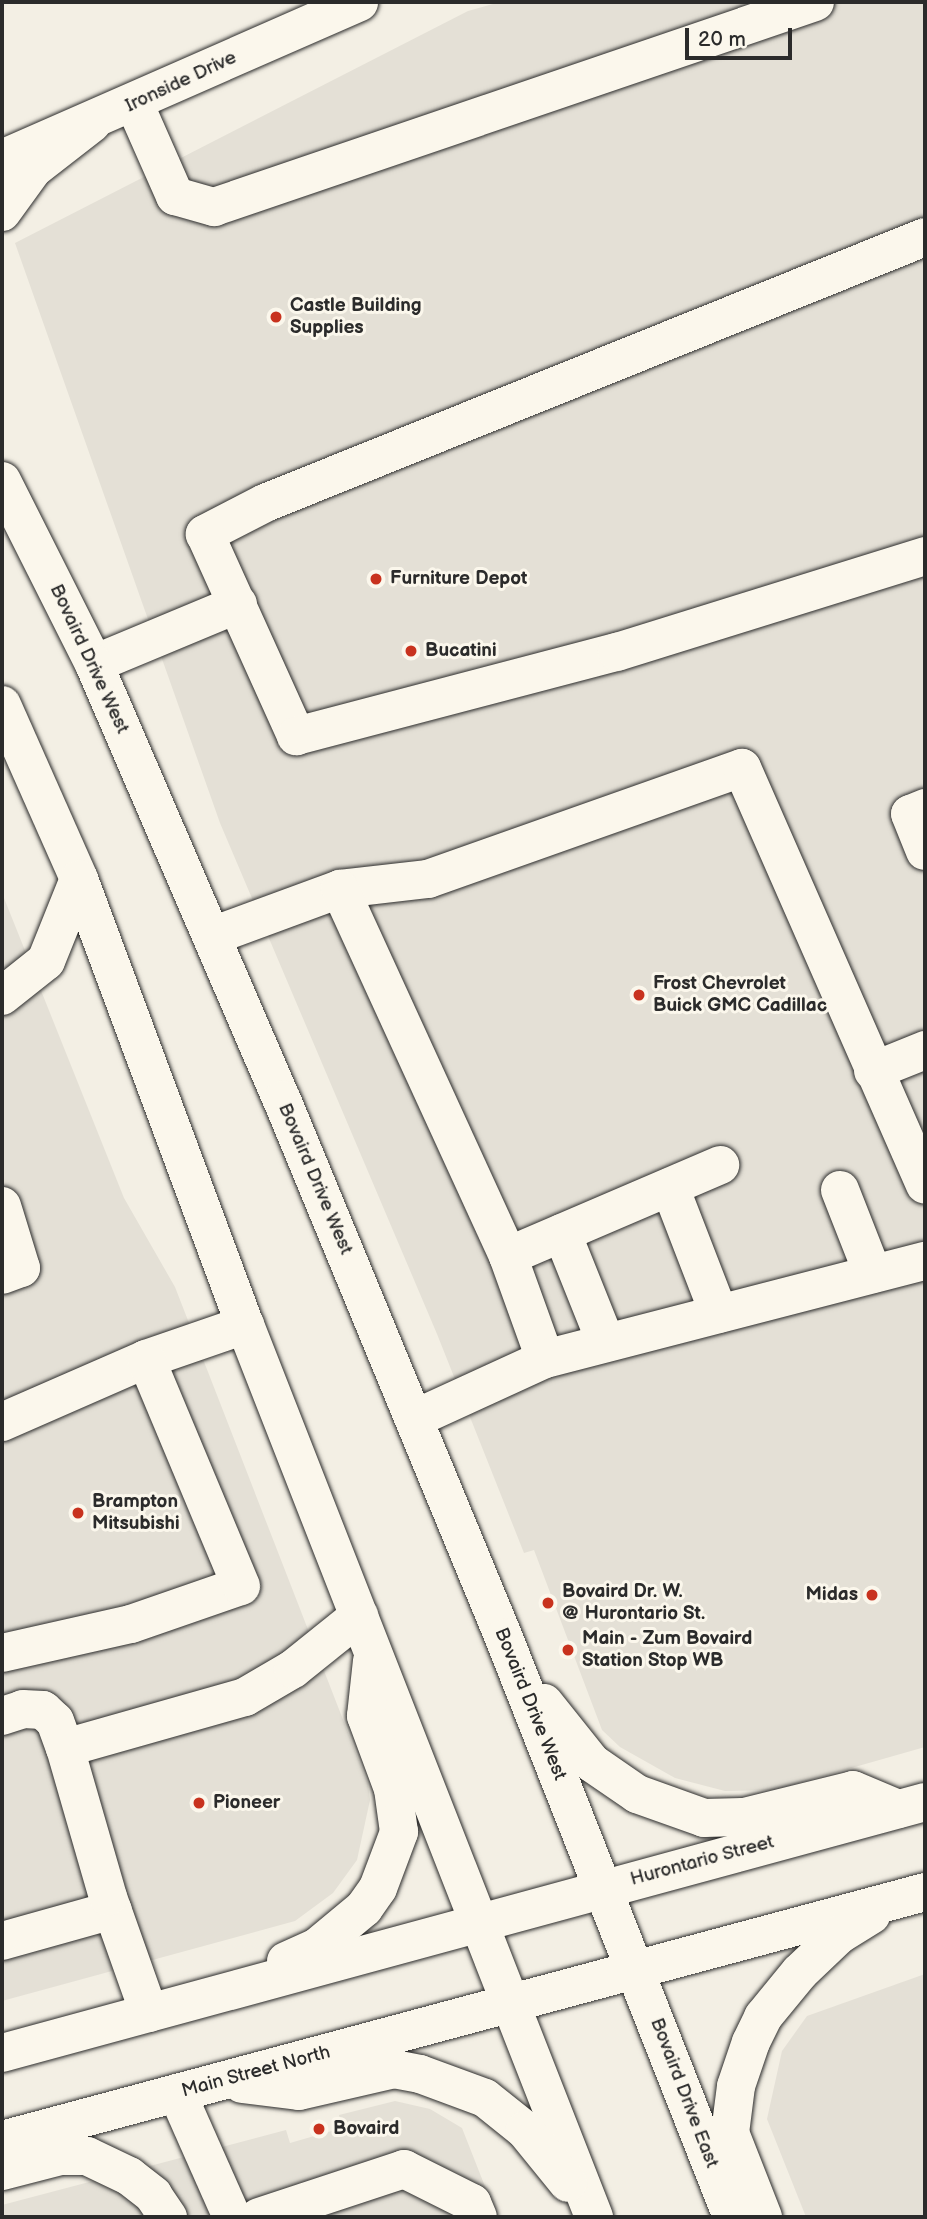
<!DOCTYPE html>
<style>
body{margin:0}
#map{position:relative;width:927px;height:2219px;overflow:hidden;background:#f3efe4;font-family:"Balsamiq Sans",sans-serif}
div>[style]{position:absolute}
.built>*{inset:0;background:#e4e0d6}
.roads{filter:drop-shadow(0 0 2px #2b2b2b) drop-shadow(0 0 2px #2b2b2b)}
.minor>*{height:38px;margin:-19px;padding:0 19px;transform-origin:19px;border-radius:19px;background:#fbf7ec}
.major>*{height:38px;margin:-19px;padding:0 19px;transform-origin:19px;border-radius:19px;background:#fbf7ec}
.dots>*{width:19px;height:19px;translate:-50% -50%;box-sizing:border-box;border:4px solid #fbf7ec;border-radius:50%}
span{translate:-50% -50%;white-space:nowrap;text-align:center;line-height:1.15;-webkit-text-stroke:6px #fbf7ec;paint-order:stroke}
.street-label{font-size:19px;color:#2b2b2b}
.poi-label{font-size:19px;color:#2b2b2b;font-weight:700}
.left{translate:0 -50%;text-align:left}
.right{translate:-100% -50%;text-align:right}
.frame{position:absolute;inset:0;border:4px solid #2b2b2b;pointer-events:none}
.scale{position:absolute;left:685px;top:28px;width:107px;height:32px;box-sizing:border-box;border:4px solid #2b2b2b;border-top:0;padding-left:9px;font-size:21px;line-height:24px;white-space:nowrap;color:#2b2b2b;-webkit-text-stroke:5px #fbf7ec;paint-order:stroke}
</style>
<div id="map">
<div class="built">
<div style="clip-path:polygon(500px 2px,925px 2px,925px 1747px,774px 1790px,725px 1791px,675px 1778px,620px 1747px,602px 1730px,534px 1550px,524px 1553px,437px 1334px,220px 823px,15px 243px,468px 11px)"></div>
<div style="clip-path:polygon(2px 893px,124px 1198px,175px 1287px,368px 1784px,370px 1800px,357px 1860px,333px 1893px,295px 1921px,2px 2001px)"></div>
<div style="clip-path:polygon(925px 1974px,925px 2217px,806px 2217px,767px 2119px,782px 2051px,807px 2016px)"></div>
<div style="clip-path:polygon(395px 2101px,430px 2109px,462px 2128px,497px 2217px,2px 2217px,2px 2205px,286px 2130px,290px 2143px,342px 2128px,339px 2115px)"></div>
</div>
<div class="roads">
<div class="minor">
<div style="left:134px;top:103px;width:102px;rotate:66.2deg"></div>
<div style="left:175px;top:196px;width:41px;rotate:15.8deg"></div>
<div style="left:214px;top:207px;width:635px;rotate:-18.83deg"></div>
<div style="left:2px;top:159px;width:390px;rotate:-23.7deg"></div>
<div style="left:925px;top:237px;width:712px;rotate:158.05deg"></div>
<div style="left:265px;top:503px;width:68px;rotate:152.7deg"></div>
<div style="left:205px;top:534px;width:222px;rotate:65.7deg"></div>
<div style="left:296px;top:736px;width:332px;rotate:-14.7deg"></div>
<div style="left:617px;top:652px;width:323px;rotate:-17.3deg"></div>
<div style="left:94px;top:664px;width:156px;rotate:-22.6deg"></div>
<div style="left:925px;top:808px;width:16px;rotate:158deg"></div>
<div style="left:910px;top:814px;width:40px;rotate:68deg"></div>
<div style="left:340px;top:889px;width:89px;rotate:-6.5deg"></div>
<div style="left:428px;top:879px;width:333px;rotate:-19.5deg"></div>
<div style="left:742px;top:768px;width:455px;rotate:66.3deg"></div>
<div style="left:212px;top:936px;width:136px;rotate:-20.2deg"></div>
<div style="left:340px;top:889px;width:404px;rotate:65.4deg"></div>
<div style="left:508px;top:1256px;width:109px;rotate:70.2deg"></div>
<div style="left:545px;top:1359px;width:144px;rotate:155.4deg"></div>
<div style="left:2px;top:996px;width:56px;rotate:-38.5deg"></div>
<div style="left:46px;top:961px;width:88px;rotate:-68.1deg"></div>
<div style="left:873px;top:1071px;width:56px;rotate:-22deg"></div>
<div style="left:670px;top:1187px;width:136px;rotate:68.9deg"></div>
<div style="left:840px;top:1190px;width:90px;rotate:68.6deg"></div>
<div style="left:2px;top:1206px;width:65px;rotate:73deg"></div>
<div style="left:21px;top:1268px;width:20px;rotate:160deg"></div>
<div style="left:562px;top:1233px;width:118px;rotate:68.2deg"></div>
<div style="left:508px;top:1256px;width:231px;rotate:-23.2deg"></div>
<div style="left:545px;top:1359px;width:392px;rotate:-14.5deg"></div>
<div style="left:2px;top:1422px;width:157px;rotate:-23.6deg"></div>
<div style="left:146px;top:1359px;width:105px;rotate:-19deg"></div>
<div style="left:2px;top:1653px;width:132px;rotate:-12.7deg"></div>
<div style="left:131px;top:1624px;width:116px;rotate:-19.1deg"></div>
<div style="left:241px;top:1586px;width:246px;rotate:-112.7deg"></div>
<div style="left:2px;top:1716px;width:22px;rotate:-18deg"></div>
<div style="left:23px;top:1709px;width:20px;rotate:3deg"></div>
<div style="left:43px;top:1710px;width:16px;rotate:43deg"></div>
<div style="left:55px;top:1721px;width:29px;rotate:70deg"></div>
<div style="left:2px;top:1941px;width:115px;rotate:-15.6deg"></div>
<div style="left:149px;top:2013px;width:123px;rotate:-109.5deg"></div>
<div style="left:108px;top:1897px;width:155px;rotate:-106.1deg"></div>
<div style="left:65px;top:1748px;width:187px;rotate:-15.8deg"></div>
<div style="left:245px;top:1697px;width:56px;rotate:-30.3deg"></div>
<div style="left:293px;top:1669px;width:85px;rotate:-38.8deg"></div>
<div style="left:177px;top:2093px;width:136px;rotate:66.1deg"></div>
<div style="left:2px;top:2171px;width:61px;rotate:-14.3deg"></div>
<div style="left:61px;top:2156px;width:26px"></div>
<div style="left:87px;top:2156px;width:47px;rotate:25.5deg"></div>
<div style="left:129px;top:2176px;width:31px;rotate:38deg"></div>
<div style="left:153px;top:2195px;width:27px;rotate:56deg"></div>
<div style="left:259px;top:2217px;width:153px;rotate:-18.3deg"></div>
<div style="left:404px;top:2169px;width:76px;rotate:26.6deg"></div>
<div style="left:472px;top:2203px;width:15px;rotate:67deg"></div>
</div>
<div class="major">
<div style="left:2px;top:212px;width:53px;rotate:-54.2deg"></div>
<div style="left:33px;top:169px;width:75px;rotate:-37.9deg"></div>
<div style="left:2px;top:481px;width:205px;rotate:63.3deg"></div>
<div style="left:94px;top:664px;width:475px;rotate:66.7deg"></div>
<div style="left:282px;top:1100px;width:582px;rotate:67.58deg"></div>
<div style="left:504px;top:1638px;width:622px;rotate:68.51deg"></div>
<div style="left:2px;top:705px;width:190px;rotate:66.1deg"></div>
<div style="left:79px;top:879px;width:476px;rotate:69.6deg"></div>
<div style="left:245px;top:1325px;width:958px;rotate:68.63deg"></div>
<div style="left:544px;top:1703px;width:77px;rotate:51.3deg"></div>
<div style="left:592px;top:1763px;width:55px;rotate:34.6deg"></div>
<div style="left:637px;top:1794px;width:71px;rotate:19.7deg"></div>
<div style="left:704px;top:1818px;width:40px;rotate:-1.4deg"></div>
<div style="left:744px;top:1817px;width:112px;rotate:-13.9deg"></div>
<div style="left:853px;top:1790px;width:49px;rotate:22.9deg"></div>
<div style="left:286px;top:1961px;width:34px;rotate:-24deg"></div>
<div style="left:317px;top:1947px;width:61px;rotate:-39.7deg"></div>
<div style="left:364px;top:1908px;width:24px;rotate:-55deg"></div>
<div style="left:378px;top:1888px;width:60px;rotate:-69.4deg"></div>
<div style="left:399px;top:1832px;width:43px;rotate:-97.9deg"></div>
<div style="left:393px;top:1789px;width:78px;rotate:-110.3deg"></div>
<div style="left:366px;top:1716px;width:55px;rotate:-83.8deg"></div>
<div style="left:2px;top:2053px;width:957px;rotate:-15.21deg"></div>
<div style="left:242px;top:2084px;width:57px;rotate:7deg"></div>
<div style="left:299px;top:2091px;width:98px;rotate:-13deg"></div>
<div style="left:394px;top:2069px;width:26px;rotate:11deg"></div>
<div style="left:420px;top:2074px;width:69px;rotate:20.3deg"></div>
<div style="left:485px;top:2098px;width:51px;rotate:38.7deg"></div>
<div style="left:525px;top:2130px;width:68px;rotate:50.9deg"></div>
<div style="left:2px;top:2140px;width:956px;rotate:-15.04deg"></div>
<div style="left:763px;top:2217px;width:90px;rotate:-111.4deg"></div>
<div style="left:730px;top:2133px;width:47px;rotate:-82.7deg"></div>
<div style="left:736px;top:2086px;width:46px;rotate:-71.2deg"></div>
<div style="left:751px;top:2042px;width:28px;rotate:-64deg"></div>
<div style="left:763px;top:2017px;width:58px;rotate:-50.6deg"></div>
<div style="left:800px;top:1972px;width:54px;rotate:-43.5deg"></div>
<div style="left:839px;top:1935px;width:38px;rotate:-32deg"></div>
</div>
</div>
<div class="dots">
<div style="left:276px;top:317px;background:#c8321e"></div>
<div style="left:376px;top:579px;background:#c8321e"></div>
<div style="left:411px;top:651px;background:#c8321e"></div>
<div style="left:639px;top:995px;background:#c8321e"></div>
<div style="left:78px;top:1513px;background:#c8321e"></div>
<div style="left:872px;top:1595px;background:#c8321e"></div>
<div style="left:548px;top:1603px;background:#c8321e"></div>
<div style="left:568px;top:1650px;background:#c8321e"></div>
<div style="left:199px;top:1803px;background:#c8321e"></div>
<div style="left:319px;top:2129px;background:#c8321e"></div>
</div>
<div class="street-label">
<span style="left:181px;top:82px;rotate:-25deg">Ironside Drive</span>
<span style="left:89px;top:659px;rotate:65deg">Bovaird Drive West</span>
<span style="left:315px;top:1179px;rotate:67deg">Bovaird Drive West</span>
<span style="left:530px;top:1704px;rotate:68deg">Bovaird Drive West</span>
<span style="left:702px;top:1861px;rotate:-15deg">Hurontario Street</span>
<span style="left:256px;top:2072px;rotate:-15deg">Main Street North</span>
<span style="left:684px;top:2093px;rotate:69deg">Bovaird Drive East</span>
</div>
<div class="poi-label">
<span class="left" style="left:290px;top:317px">Castle Building<br>Supplies</span>
<span class="left" style="left:390px;top:579px">Furniture Depot</span>
<span class="left" style="left:425px;top:651px">Bucatini</span>
<span class="left" style="left:653px;top:995px">Frost Chevrolet<br>Buick GMC Cadillac</span>
<span class="left" style="left:92px;top:1513px">Brampton<br>Mitsubishi</span>
<span class="left" style="left:562px;top:1603px">Bovaird Dr. W.<br>@ Hurontario St.</span>
<span class="right" style="left:858px;top:1595px">Midas</span>
<span class="left" style="left:582px;top:1650px">Main - Zum Bovaird<br>Station Stop WB</span>
<span class="left" style="left:213px;top:1803px">Pioneer</span>
<span class="left" style="left:333px;top:2129px">Bovaird</span>
</div>
<div class="frame"></div>
<div class="scale">20 m</div>
</div>
